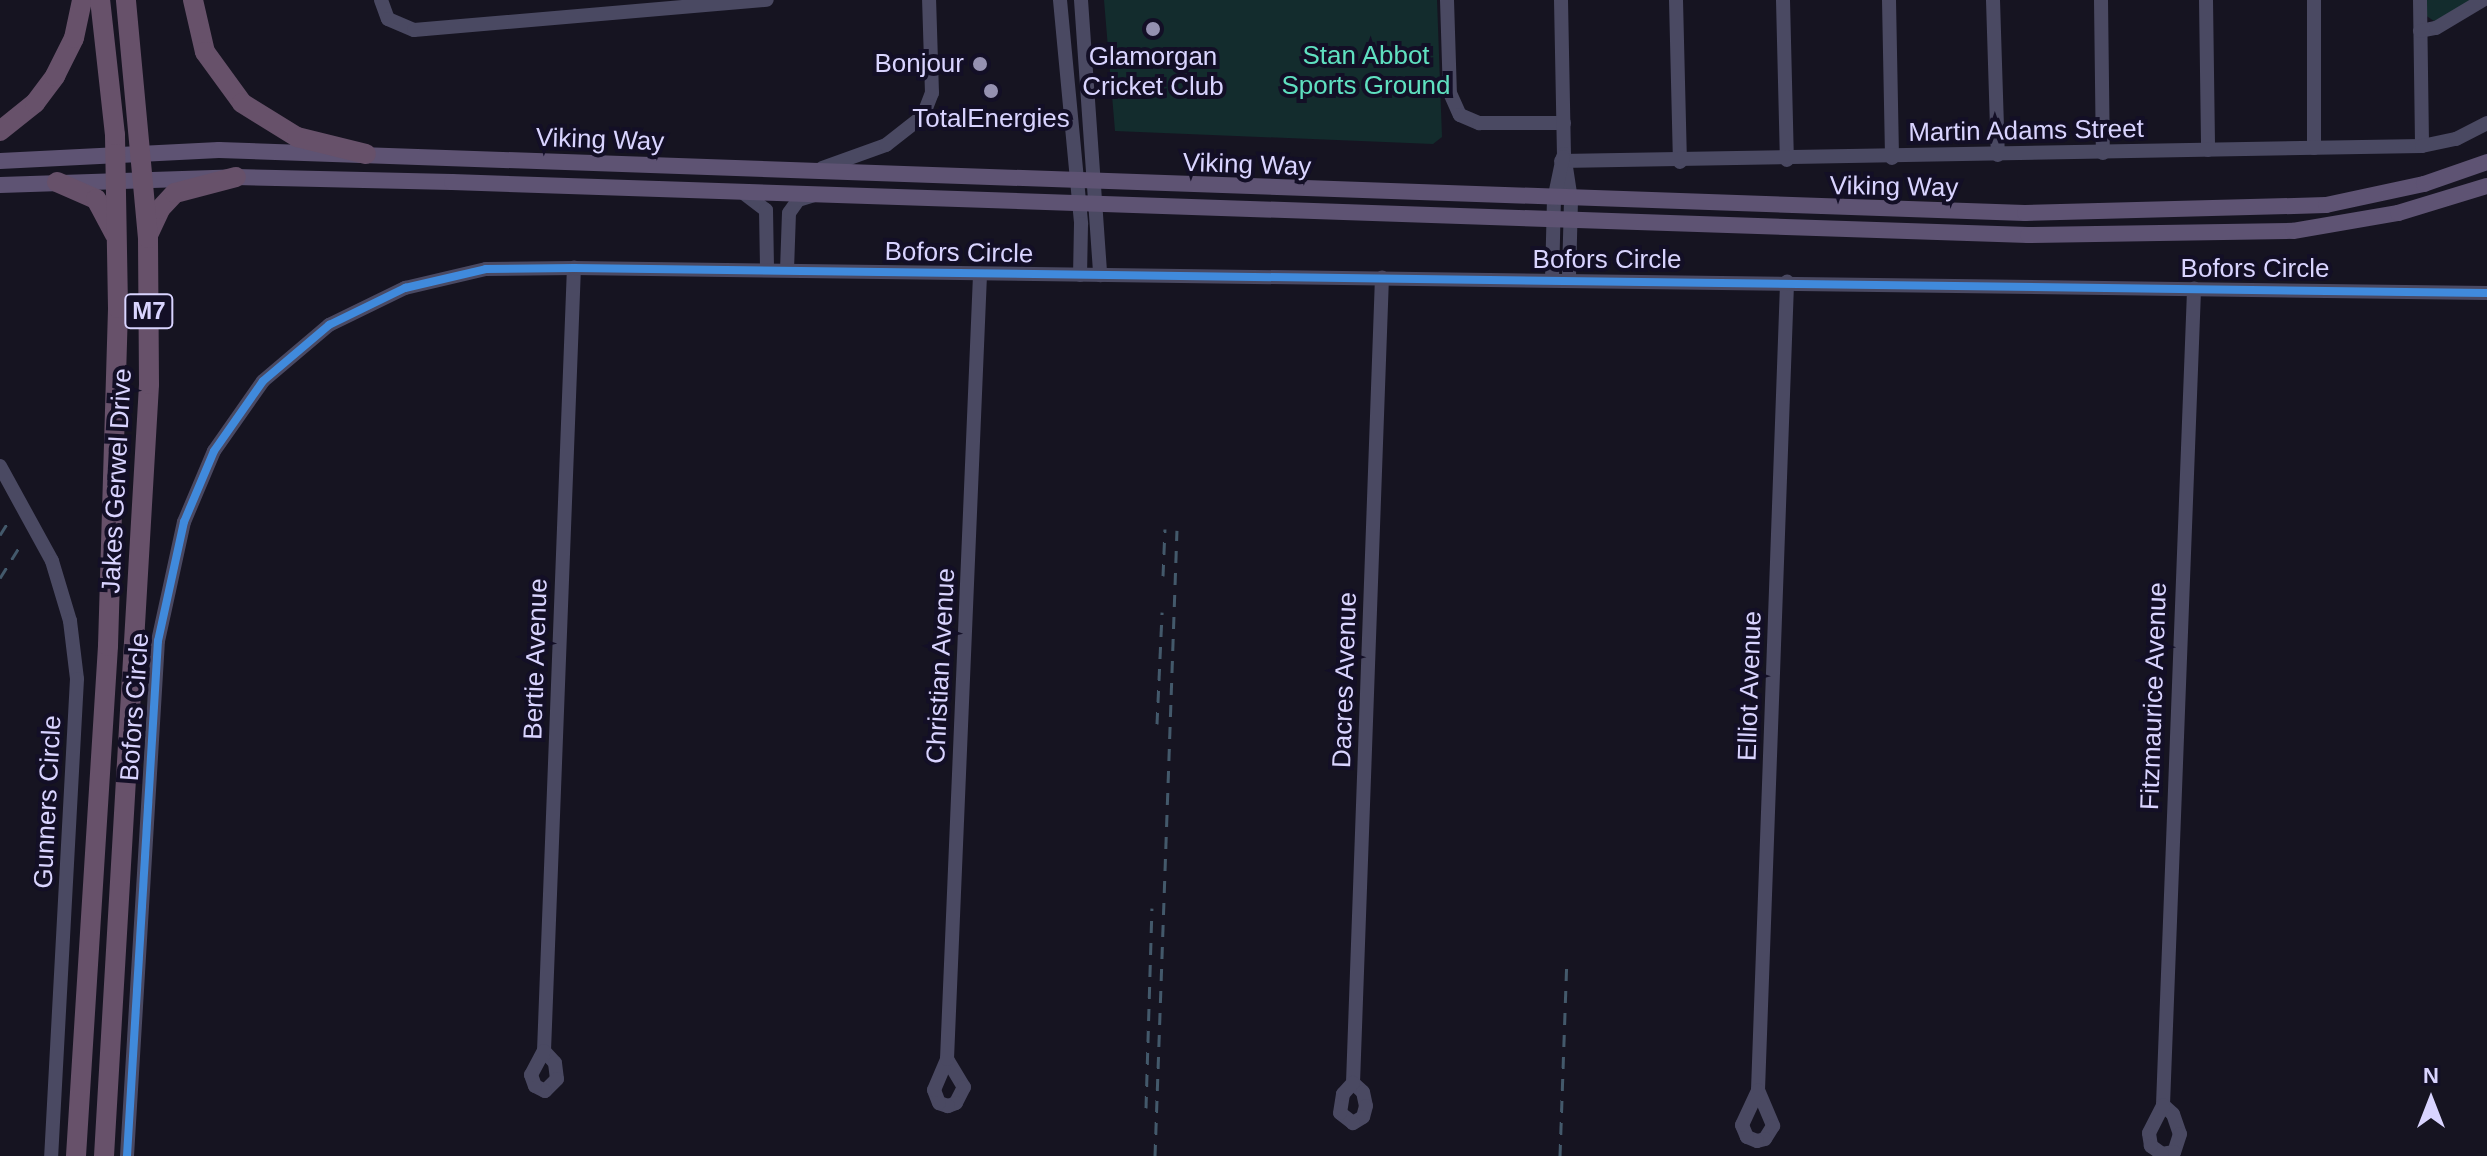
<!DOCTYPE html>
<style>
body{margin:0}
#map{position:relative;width:2487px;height:1156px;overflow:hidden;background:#161421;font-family:Arial,sans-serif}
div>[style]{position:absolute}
.green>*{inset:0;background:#132c2d}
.minor>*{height:14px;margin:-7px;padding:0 7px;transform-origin:7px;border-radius:7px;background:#4a4962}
.major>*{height:16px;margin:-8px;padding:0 8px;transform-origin:8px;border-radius:8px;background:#5e5373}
.highway>*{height:20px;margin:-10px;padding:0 10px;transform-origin:10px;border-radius:10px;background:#67516a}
.rail>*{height:3px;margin-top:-1.5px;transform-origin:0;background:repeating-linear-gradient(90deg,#43596b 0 12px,transparent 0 22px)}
.cycleway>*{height:8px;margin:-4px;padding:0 4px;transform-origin:4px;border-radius:4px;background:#408adc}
.dots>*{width:22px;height:22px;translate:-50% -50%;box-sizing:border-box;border:4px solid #130f26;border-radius:50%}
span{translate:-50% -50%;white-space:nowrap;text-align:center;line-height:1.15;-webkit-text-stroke:8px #130f26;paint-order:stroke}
.shield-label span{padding:2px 6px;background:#130f26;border:2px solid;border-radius:6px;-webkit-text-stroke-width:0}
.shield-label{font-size:24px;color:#d9d4ff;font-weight:700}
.park-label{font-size:26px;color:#5fe0c0}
.poi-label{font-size:26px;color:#d9d4ff}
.right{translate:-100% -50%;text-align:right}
.street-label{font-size:26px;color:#d9d4ff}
.north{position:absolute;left:2391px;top:1060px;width:80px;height:80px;-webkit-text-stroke:6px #130f26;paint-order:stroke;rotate:0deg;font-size:22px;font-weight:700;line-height:32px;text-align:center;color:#d9d4ff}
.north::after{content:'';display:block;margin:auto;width:28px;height:36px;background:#d9d4ff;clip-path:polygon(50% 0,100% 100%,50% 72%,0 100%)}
</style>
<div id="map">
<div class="green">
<div style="clip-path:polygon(1104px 0,1437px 0,1442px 137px,1433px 144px,1115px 131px)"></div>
<div style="clip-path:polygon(2424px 0,2475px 0,2434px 21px,2425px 15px)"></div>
</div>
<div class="minor">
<div style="left:381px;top:0;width:20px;rotate:70deg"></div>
<div style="left:388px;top:19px;width:28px;rotate:23deg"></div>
<div style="left:414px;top:30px;width:354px;rotate:-4.9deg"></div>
<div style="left:1060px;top:0;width:225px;rotate:84.6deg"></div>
<div style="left:1081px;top:224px;width:51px;rotate:91.1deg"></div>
<div style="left:1081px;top:0;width:276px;rotate:86deg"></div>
<div style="left:1447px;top:0;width:93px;rotate:88.2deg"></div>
<div style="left:1450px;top:93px;width:24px;rotate:66deg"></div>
<div style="left:1460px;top:115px;width:21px;rotate:23deg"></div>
<div style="left:1479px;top:123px;width:85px"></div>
<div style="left:1561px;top:0;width:154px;rotate:88.9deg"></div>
<div style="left:1564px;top:154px;width:47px;rotate:81.3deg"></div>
<div style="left:1571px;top:200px;width:79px;rotate:91.5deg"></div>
<div style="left:1676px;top:0;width:162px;rotate:88.6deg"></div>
<div style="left:1783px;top:0;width:160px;rotate:88.6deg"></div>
<div style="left:1889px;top:0;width:158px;rotate:88.9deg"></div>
<div style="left:1993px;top:0;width:155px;rotate:88.2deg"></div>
<div style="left:2101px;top:0;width:153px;rotate:89.3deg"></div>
<div style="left:2206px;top:0;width:150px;rotate:89.2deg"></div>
<div style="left:2420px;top:0;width:146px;rotate:89.2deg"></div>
<div style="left:2420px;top:31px;width:16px;rotate:-11deg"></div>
<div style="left:2436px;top:28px;width:55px;rotate:-30.8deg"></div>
<div style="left:2314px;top:148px;width:148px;rotate:-90deg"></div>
<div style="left:1561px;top:161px;width:861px;rotate:-1deg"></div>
<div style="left:2422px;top:146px;width:35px;rotate:-12deg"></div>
<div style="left:2456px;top:139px;width:35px;rotate:-27deg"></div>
<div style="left:822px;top:168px;width:68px;rotate:-19.8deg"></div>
<div style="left:886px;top:145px;width:47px;rotate:-38.1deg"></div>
<div style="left:923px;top:116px;width:25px;rotate:-69deg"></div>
<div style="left:932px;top:93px;width:93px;rotate:-91.8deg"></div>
<div style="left:742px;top:192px;width:30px;rotate:37deg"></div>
<div style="left:766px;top:210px;width:60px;rotate:89deg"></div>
<div style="left:787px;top:270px;width:57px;rotate:-88deg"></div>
<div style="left:789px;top:213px;width:16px;rotate:-55deg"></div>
<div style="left:798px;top:200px;width:17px;rotate:-17deg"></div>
<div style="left:1552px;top:280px;width:80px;rotate:-88.6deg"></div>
<div style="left:1554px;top:200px;width:44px;rotate:-78.2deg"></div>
<div style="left:0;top:466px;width:108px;rotate:61.3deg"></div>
<div style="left:52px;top:561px;width:63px;rotate:73.3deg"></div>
<div style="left:70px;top:621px;width:58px;rotate:83.1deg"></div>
<div style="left:77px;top:679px;width:478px;rotate:93.1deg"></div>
<div style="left:544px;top:1051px;width:784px;rotate:-87.81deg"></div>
<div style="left:544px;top:1051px;width:16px;rotate:47deg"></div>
<div style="left:555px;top:1063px;width:16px;rotate:83deg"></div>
<div style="left:557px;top:1079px;width:17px;rotate:135deg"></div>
<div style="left:545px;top:1091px;width:11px;rotate:-153deg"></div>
<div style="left:535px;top:1086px;width:12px;rotate:-110deg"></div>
<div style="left:531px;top:1075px;width:27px;rotate:-62deg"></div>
<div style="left:947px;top:1059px;width:33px;rotate:59deg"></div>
<div style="left:964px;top:1087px;width:18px;rotate:117deg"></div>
<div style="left:956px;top:1103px;width:9px;rotate:159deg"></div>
<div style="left:948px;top:1106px;width:9px;rotate:-162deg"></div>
<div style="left:939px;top:1103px;width:14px;rotate:-111deg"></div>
<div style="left:934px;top:1090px;width:34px;rotate:-67deg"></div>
<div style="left:947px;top:1059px;width:786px;rotate:-87.59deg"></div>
<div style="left:1353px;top:1083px;width:806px;rotate:-87.94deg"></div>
<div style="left:1353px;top:1083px;width:13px;rotate:42deg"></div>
<div style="left:1363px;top:1092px;width:14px;rotate:78deg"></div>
<div style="left:1366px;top:1106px;width:11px;rotate:105deg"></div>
<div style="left:1363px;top:1117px;width:12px;rotate:149deg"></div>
<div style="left:1353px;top:1123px;width:16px;rotate:-142deg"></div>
<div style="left:1340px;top:1113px;width:19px;rotate:-81deg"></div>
<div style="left:1343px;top:1094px;width:15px;rotate:-48deg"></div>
<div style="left:1758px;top:1090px;width:809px;rotate:-87.94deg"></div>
<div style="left:1758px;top:1090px;width:39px;rotate:67deg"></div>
<div style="left:1773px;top:1126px;width:15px;rotate:122deg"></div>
<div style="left:1765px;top:1139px;width:8px;rotate:166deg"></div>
<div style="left:1757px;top:1141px;width:11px;rotate:-158deg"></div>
<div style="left:1747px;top:1137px;width:13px;rotate:-113deg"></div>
<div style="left:1742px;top:1125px;width:38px;rotate:-65deg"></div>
<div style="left:2163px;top:1105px;width:817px;rotate:-87.82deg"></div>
<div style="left:2163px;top:1105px;width:13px;rotate:42deg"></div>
<div style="left:2173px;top:1114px;width:21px;rotate:71deg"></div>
<div style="left:2180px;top:1134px;width:19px;rotate:108deg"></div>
<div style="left:2174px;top:1152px;width:12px;rotate:171deg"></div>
<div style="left:2162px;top:1154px;width:14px;rotate:-144deg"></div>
<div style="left:2151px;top:1146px;width:13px;rotate:-99deg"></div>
<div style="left:2149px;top:1133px;width:31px;rotate:-63deg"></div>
<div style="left:127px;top:1156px;width:516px;rotate:-86.56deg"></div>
<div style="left:158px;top:641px;width:122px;rotate:-77.7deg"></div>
<div style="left:184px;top:522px;width:77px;rotate:-67.1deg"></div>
<div style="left:214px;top:451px;width:85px;rotate:-55deg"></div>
<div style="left:263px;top:381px;width:87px;rotate:-40.3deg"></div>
<div style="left:329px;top:325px;width:85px;rotate:-26deg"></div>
<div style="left:405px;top:288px;width:83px;rotate:-13.2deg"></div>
<div style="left:486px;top:269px;width:88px;rotate:-0.7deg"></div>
<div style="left:574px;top:268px;width:1913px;rotate:0.75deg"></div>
</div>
<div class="major">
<div style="left:0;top:161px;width:219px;rotate:-2.9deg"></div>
<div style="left:219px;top:150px;width:1807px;rotate:2deg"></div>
<div style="left:2025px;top:213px;width:301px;rotate:-1.5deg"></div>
<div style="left:2326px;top:205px;width:100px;rotate:-12.1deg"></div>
<div style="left:2424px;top:184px;width:67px;rotate:-19.2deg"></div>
<div style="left:0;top:185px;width:236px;rotate:-1.9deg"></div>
<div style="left:236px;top:177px;width:216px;rotate:1.3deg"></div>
<div style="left:452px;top:182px;width:1577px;rotate:1.93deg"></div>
<div style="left:2028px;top:235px;width:265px;rotate:-0.9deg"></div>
<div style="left:2293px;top:231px;width:107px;rotate:-9.7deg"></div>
<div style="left:2398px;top:213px;width:93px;rotate:-16.9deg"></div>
</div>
<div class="highway">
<div style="left:193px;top:0;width:53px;rotate:77deg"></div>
<div style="left:205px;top:52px;width:63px;rotate:54deg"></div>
<div style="left:242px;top:103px;width:65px;rotate:31.7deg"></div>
<div style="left:297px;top:137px;width:71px;rotate:13.8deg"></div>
<div style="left:0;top:131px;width:45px;rotate:-38.7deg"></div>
<div style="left:35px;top:103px;width:34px;rotate:-53deg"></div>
<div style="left:55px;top:76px;width:42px;rotate:-63.4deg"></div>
<div style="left:74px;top:38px;width:39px;rotate:-78deg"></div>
<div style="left:57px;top:182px;width:43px;rotate:23.6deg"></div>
<div style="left:96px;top:199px;width:40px;rotate:62deg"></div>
<div style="left:149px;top:233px;width:26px;rotate:-65deg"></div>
<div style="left:160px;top:209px;width:22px;rotate:-47deg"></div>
<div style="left:175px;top:193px;width:63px;rotate:-14.7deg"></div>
<div style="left:76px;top:1156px;width:511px;rotate:-86.41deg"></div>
<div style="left:108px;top:646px;width:338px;rotate:-88.3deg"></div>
<div style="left:118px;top:308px;width:173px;rotate:-91deg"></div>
<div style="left:115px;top:135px;width:136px;rotate:-96.3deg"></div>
<div style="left:104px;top:1156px;width:773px;rotate:-86.66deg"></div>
<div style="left:149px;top:384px;width:146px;rotate:-90.4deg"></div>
<div style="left:148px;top:238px;width:239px;rotate:-95.3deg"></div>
</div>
<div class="rail">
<div style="left:0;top:535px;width:13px;rotate:-58deg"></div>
<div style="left:1163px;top:576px;width:47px;rotate:-87.6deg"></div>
<div style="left:0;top:578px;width:36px;rotate:-58deg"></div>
<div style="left:1157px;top:724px;width:112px;rotate:-87.4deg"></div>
<div style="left:1146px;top:1108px;width:200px;rotate:-88.3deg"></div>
<div style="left:1155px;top:1156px;width:626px;rotate:-87.99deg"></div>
<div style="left:1560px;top:1156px;width:197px;rotate:-88deg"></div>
</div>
<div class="cycleway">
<div style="left:127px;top:1156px;width:516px;rotate:-86.56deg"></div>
<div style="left:158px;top:641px;width:122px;rotate:-77.7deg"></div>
<div style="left:184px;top:522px;width:77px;rotate:-67.1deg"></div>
<div style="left:214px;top:451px;width:85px;rotate:-55deg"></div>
<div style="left:263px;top:381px;width:87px;rotate:-40.3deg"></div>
<div style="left:329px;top:325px;width:85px;rotate:-26deg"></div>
<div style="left:405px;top:288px;width:83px;rotate:-13.2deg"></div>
<div style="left:486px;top:269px;width:88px;rotate:-0.7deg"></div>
<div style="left:574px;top:268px;width:1913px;rotate:0.75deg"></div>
</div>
<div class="dots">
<div style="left:1153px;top:29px;background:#9591b1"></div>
<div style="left:980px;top:64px;background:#9591b1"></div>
<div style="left:991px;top:91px;background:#9591b1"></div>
</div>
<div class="shield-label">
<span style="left:149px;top:311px">M7</span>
</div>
<div class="park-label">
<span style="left:1366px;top:71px">Stan Abbot<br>Sports Ground</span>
</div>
<div class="poi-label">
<span style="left:1153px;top:72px">Glamorgan<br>Cricket Club</span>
<span class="right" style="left:964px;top:64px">Bonjour</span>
<span style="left:991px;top:119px">TotalEnergies</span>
</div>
<div class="street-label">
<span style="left:2026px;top:131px;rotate:-1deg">Martin Adams Street</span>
<span style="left:600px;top:140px;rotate:2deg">Viking Way</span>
<span style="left:1247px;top:165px;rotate:2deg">Viking Way</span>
<span style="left:1894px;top:187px;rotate:1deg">Viking Way</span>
<span style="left:959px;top:253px;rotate:1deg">Bofors Circle</span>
<span style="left:1607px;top:260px">Bofors Circle</span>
<span style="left:2255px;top:269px">Bofors Circle</span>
<span style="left:117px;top:481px;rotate:-87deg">Jakes Gerwel Drive</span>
<span style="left:536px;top:659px;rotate:-88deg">Bertie Avenue</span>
<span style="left:941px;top:666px;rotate:-87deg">Christian Avenue</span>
<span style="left:1345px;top:680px;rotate:-88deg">Dacres Avenue</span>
<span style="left:1750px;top:686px;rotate:-88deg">Elliot Avenue</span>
<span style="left:2154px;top:696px;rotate:-88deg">Fitzmaurice Avenue</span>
<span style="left:135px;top:707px;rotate:-86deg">Bofors Circle</span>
<span style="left:48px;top:802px;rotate:-87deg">Gunners Circle</span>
</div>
<div class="north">N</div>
</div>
